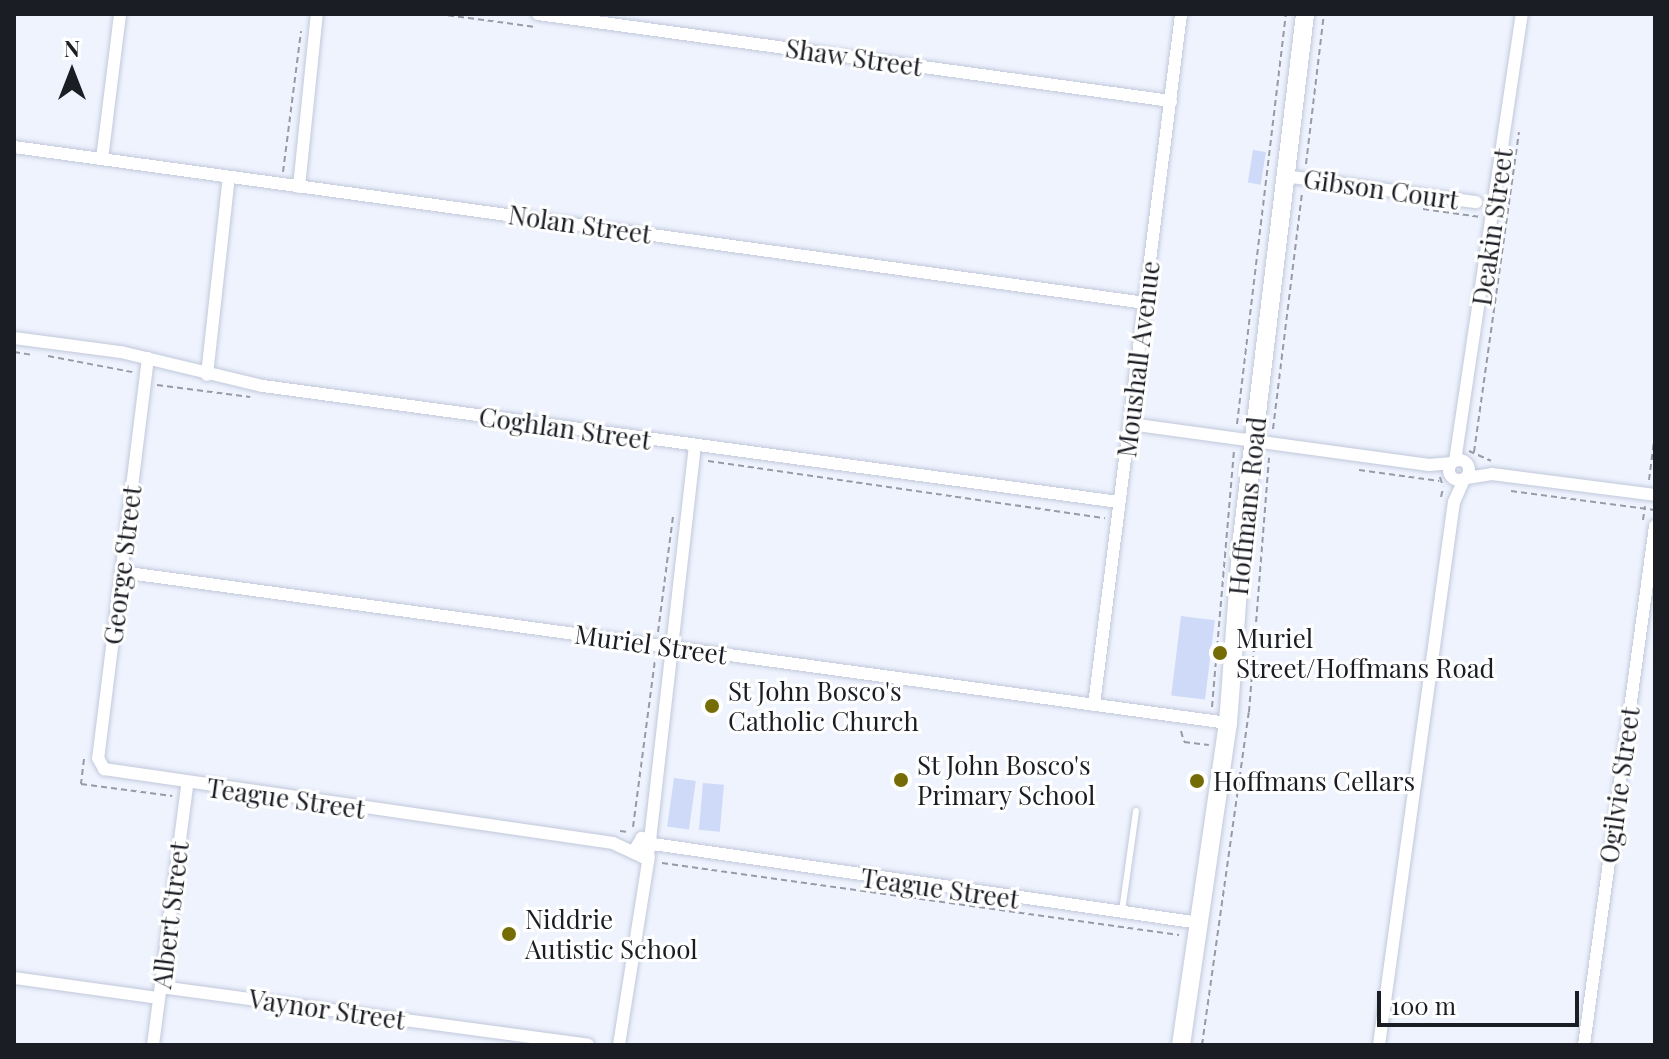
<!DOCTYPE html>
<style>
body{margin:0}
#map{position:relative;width:1669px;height:1059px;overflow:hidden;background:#eef3fe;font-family:"Playfair Display",serif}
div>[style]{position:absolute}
.green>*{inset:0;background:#cedaf7;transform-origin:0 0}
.path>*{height:2px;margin-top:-1px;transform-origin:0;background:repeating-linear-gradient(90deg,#979ba5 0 6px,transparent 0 10px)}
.roads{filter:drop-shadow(0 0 2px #c1c8da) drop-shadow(0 0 2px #c1c8da)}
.lane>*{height:6px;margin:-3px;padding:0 3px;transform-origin:3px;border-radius:3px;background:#fff}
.street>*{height:12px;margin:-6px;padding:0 6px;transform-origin:6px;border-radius:6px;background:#fff}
.street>.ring{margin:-6px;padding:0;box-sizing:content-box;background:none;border:12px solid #fff;border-radius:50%}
.secondary>*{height:18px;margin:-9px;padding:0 9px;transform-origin:9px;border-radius:9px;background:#fff}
.dots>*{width:22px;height:22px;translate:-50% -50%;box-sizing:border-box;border:4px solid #fff;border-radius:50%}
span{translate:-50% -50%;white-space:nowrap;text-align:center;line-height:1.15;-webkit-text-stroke:6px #fff;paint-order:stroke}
.street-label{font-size:26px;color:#1b1d24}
.poi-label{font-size:26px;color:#1b1d24}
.left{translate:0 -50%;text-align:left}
.frame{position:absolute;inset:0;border:16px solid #1b1d24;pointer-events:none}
.north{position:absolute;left:32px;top:32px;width:80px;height:80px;-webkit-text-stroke:6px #fff;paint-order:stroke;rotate:0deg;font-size:22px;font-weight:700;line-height:32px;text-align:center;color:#1b1d24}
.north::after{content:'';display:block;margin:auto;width:28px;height:36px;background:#1b1d24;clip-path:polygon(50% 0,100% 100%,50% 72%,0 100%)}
.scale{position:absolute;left:1377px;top:991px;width:202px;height:36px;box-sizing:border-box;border:4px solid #1b1d24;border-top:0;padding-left:10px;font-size:24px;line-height:28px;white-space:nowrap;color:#1b1d24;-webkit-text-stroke:6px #fff;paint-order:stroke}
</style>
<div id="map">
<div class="green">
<div style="left:1253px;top:150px;width:13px;height:33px;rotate:9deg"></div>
<div style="left:1181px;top:616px;width:34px;height:80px;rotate:7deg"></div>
<div style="left:674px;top:778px;width:22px;height:49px;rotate:8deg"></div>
<div style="left:703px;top:783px;width:21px;height:47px;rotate:5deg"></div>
</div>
<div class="path">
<div style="left:438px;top:14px;width:98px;rotate:7.6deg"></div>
<div style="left:1306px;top:164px;width:151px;rotate:-83.2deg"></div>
<div style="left:283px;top:172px;width:142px;rotate:-82.7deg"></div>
<div style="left:1423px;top:209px;width:58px;rotate:8deg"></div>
<div style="left:14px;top:352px;width:20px;rotate:9deg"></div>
<div style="left:48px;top:356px;width:86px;rotate:10.8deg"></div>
<div style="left:157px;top:385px;width:94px;rotate:7.4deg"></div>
<div style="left:1237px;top:424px;width:413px;rotate:-83.2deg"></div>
<div style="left:1273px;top:429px;width:238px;rotate:-83deg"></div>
<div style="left:1469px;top:451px;width:24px;rotate:24deg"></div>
<div style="left:1474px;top:452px;width:323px;rotate:-82deg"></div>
<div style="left:708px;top:461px;width:401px;rotate:8.2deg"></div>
<div style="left:1359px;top:470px;width:81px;rotate:7.8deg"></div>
<div style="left:1440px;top:477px;width:10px;rotate:73deg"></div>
<div style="left:1649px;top:480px;width:46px;rotate:-82.6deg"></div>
<div style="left:1511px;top:491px;width:145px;rotate:7.5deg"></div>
<div style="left:1441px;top:497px;width:9px;rotate:-77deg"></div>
<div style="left:1643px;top:520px;width:14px;rotate:-82deg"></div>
<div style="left:658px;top:632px;width:117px;rotate:-82.6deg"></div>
<div style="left:1212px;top:707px;width:258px;rotate:-85.1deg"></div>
<div style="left:1181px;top:731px;width:11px;rotate:75deg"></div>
<div style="left:1184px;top:742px;width:25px;rotate:7deg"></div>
<div style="left:84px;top:759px;width:25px;rotate:97deg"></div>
<div style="left:81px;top:784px;width:92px;rotate:7.5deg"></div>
<div style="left:633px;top:827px;width:169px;rotate:-82.5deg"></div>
<div style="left:620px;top:831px;width:8px;rotate:7deg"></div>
<div style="left:662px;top:863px;width:522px;rotate:7.93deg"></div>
<div style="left:1202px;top:1045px;width:336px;rotate:-82deg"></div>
<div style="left:1249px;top:712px;width:255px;rotate:-85.5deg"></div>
</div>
<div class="roads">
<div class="lane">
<div style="left:1122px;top:911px;width:101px;rotate:-82deg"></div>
</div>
<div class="street">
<div style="left:538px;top:14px;width:639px;rotate:7.83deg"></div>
<div style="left:14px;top:147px;width:1142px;rotate:7.85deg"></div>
<div style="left:102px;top:159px;width:146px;rotate:-82.9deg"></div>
<div style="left:1285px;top:176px;width:193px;rotate:7.8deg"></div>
<div style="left:299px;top:187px;width:174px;rotate:-84.1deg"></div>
<div style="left:14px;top:338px;width:108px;rotate:7.5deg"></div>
<div style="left:121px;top:352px;width:146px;rotate:13.5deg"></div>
<div style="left:263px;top:386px;width:864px;rotate:7.72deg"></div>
<div style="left:148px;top:358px;width:403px;rotate:97.1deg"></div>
<div style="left:98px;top:758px;width:13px;rotate:61deg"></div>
<div style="left:104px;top:769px;width:514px;rotate:8.27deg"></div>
<div style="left:613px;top:843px;width:33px;rotate:25deg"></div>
<div style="left:643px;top:857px;width:16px;rotate:-52deg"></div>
<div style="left:653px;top:844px;width:13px;rotate:-151deg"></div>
<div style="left:642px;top:838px;width:15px;rotate:122deg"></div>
<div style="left:207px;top:375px;width:199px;rotate:-83.7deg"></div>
<div style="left:1130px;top:424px;width:302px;rotate:7.8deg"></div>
<div style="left:1429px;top:465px;width:23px;rotate:-5deg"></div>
<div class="ring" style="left:1449px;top:460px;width:8px;height:8px"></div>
<div style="left:1455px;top:461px;width:452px;rotate:-81.5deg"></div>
<div style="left:1467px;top:478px;width:25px;rotate:-9deg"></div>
<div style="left:1492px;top:474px;width:164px;rotate:7.3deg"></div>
<div style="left:121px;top:572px;width:1117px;rotate:7.77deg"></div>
<div style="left:1094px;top:705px;width:696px;rotate:-82.82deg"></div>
<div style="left:650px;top:840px;width:396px;rotate:-83.5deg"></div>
<div style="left:653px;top:844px;width:553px;rotate:8.22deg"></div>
<div style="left:14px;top:978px;width:146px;rotate:7.9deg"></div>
<div style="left:161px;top:987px;width:431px;rotate:7.7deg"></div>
<div style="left:153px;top:1045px;width:262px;rotate:-82.5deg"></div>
<div style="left:619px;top:1045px;width:191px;rotate:-81deg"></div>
<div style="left:1379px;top:1045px;width:548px;rotate:-82.14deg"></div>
<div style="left:1454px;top:502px;width:24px;rotate:-66deg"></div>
<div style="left:1584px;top:1045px;width:524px;rotate:-82.21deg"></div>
</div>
<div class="secondary">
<div style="left:1181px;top:1045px;width:325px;rotate:-81.7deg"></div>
<div style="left:1228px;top:723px;width:186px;rotate:-85.7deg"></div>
<div style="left:1242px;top:538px;width:528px;rotate:-83.14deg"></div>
</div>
</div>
<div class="dots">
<div style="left:1220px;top:653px;background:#756c06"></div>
<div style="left:712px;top:706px;background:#756c06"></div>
<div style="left:901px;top:780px;background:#756c06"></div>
<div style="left:1197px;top:781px;background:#756c06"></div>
<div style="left:509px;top:934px;background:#756c06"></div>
</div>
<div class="street-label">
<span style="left:854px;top:57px;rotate:8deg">Shaw Street</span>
<span style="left:1381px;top:189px;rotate:8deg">Gibson Court</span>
<span style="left:580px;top:224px;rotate:8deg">Nolan Street</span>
<span style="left:1492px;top:227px;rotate:-82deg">Deakin Street</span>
<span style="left:1138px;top:359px;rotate:-83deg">Moushall Avenue</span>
<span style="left:565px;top:428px;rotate:8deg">Coghlan Street</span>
<span style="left:1247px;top:506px;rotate:-84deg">Hoffmans Road</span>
<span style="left:122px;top:565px;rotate:-83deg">George Street</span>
<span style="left:651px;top:644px;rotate:8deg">Muriel Street</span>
<span style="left:1619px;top:785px;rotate:-82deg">Ogilvie Street</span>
<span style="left:286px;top:798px;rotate:8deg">Teague Street</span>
<span style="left:940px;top:888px;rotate:8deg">Teague Street</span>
<span style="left:170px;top:915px;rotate:-83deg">Albert Street</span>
<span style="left:327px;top:1009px;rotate:8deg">Vaynor Street</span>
</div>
<div class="poi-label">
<span class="left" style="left:1236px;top:653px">Muriel<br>Street/Hoffmans Road</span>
<span class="left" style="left:728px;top:706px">St John Bosco's<br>Catholic Church</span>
<span class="left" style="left:917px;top:780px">St John Bosco's<br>Primary School</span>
<span class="left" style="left:1213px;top:781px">Hoffmans Cellars</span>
<span class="left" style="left:525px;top:934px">Niddrie<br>Autistic School</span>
</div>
<div class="frame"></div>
<div class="north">N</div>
<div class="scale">100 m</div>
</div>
